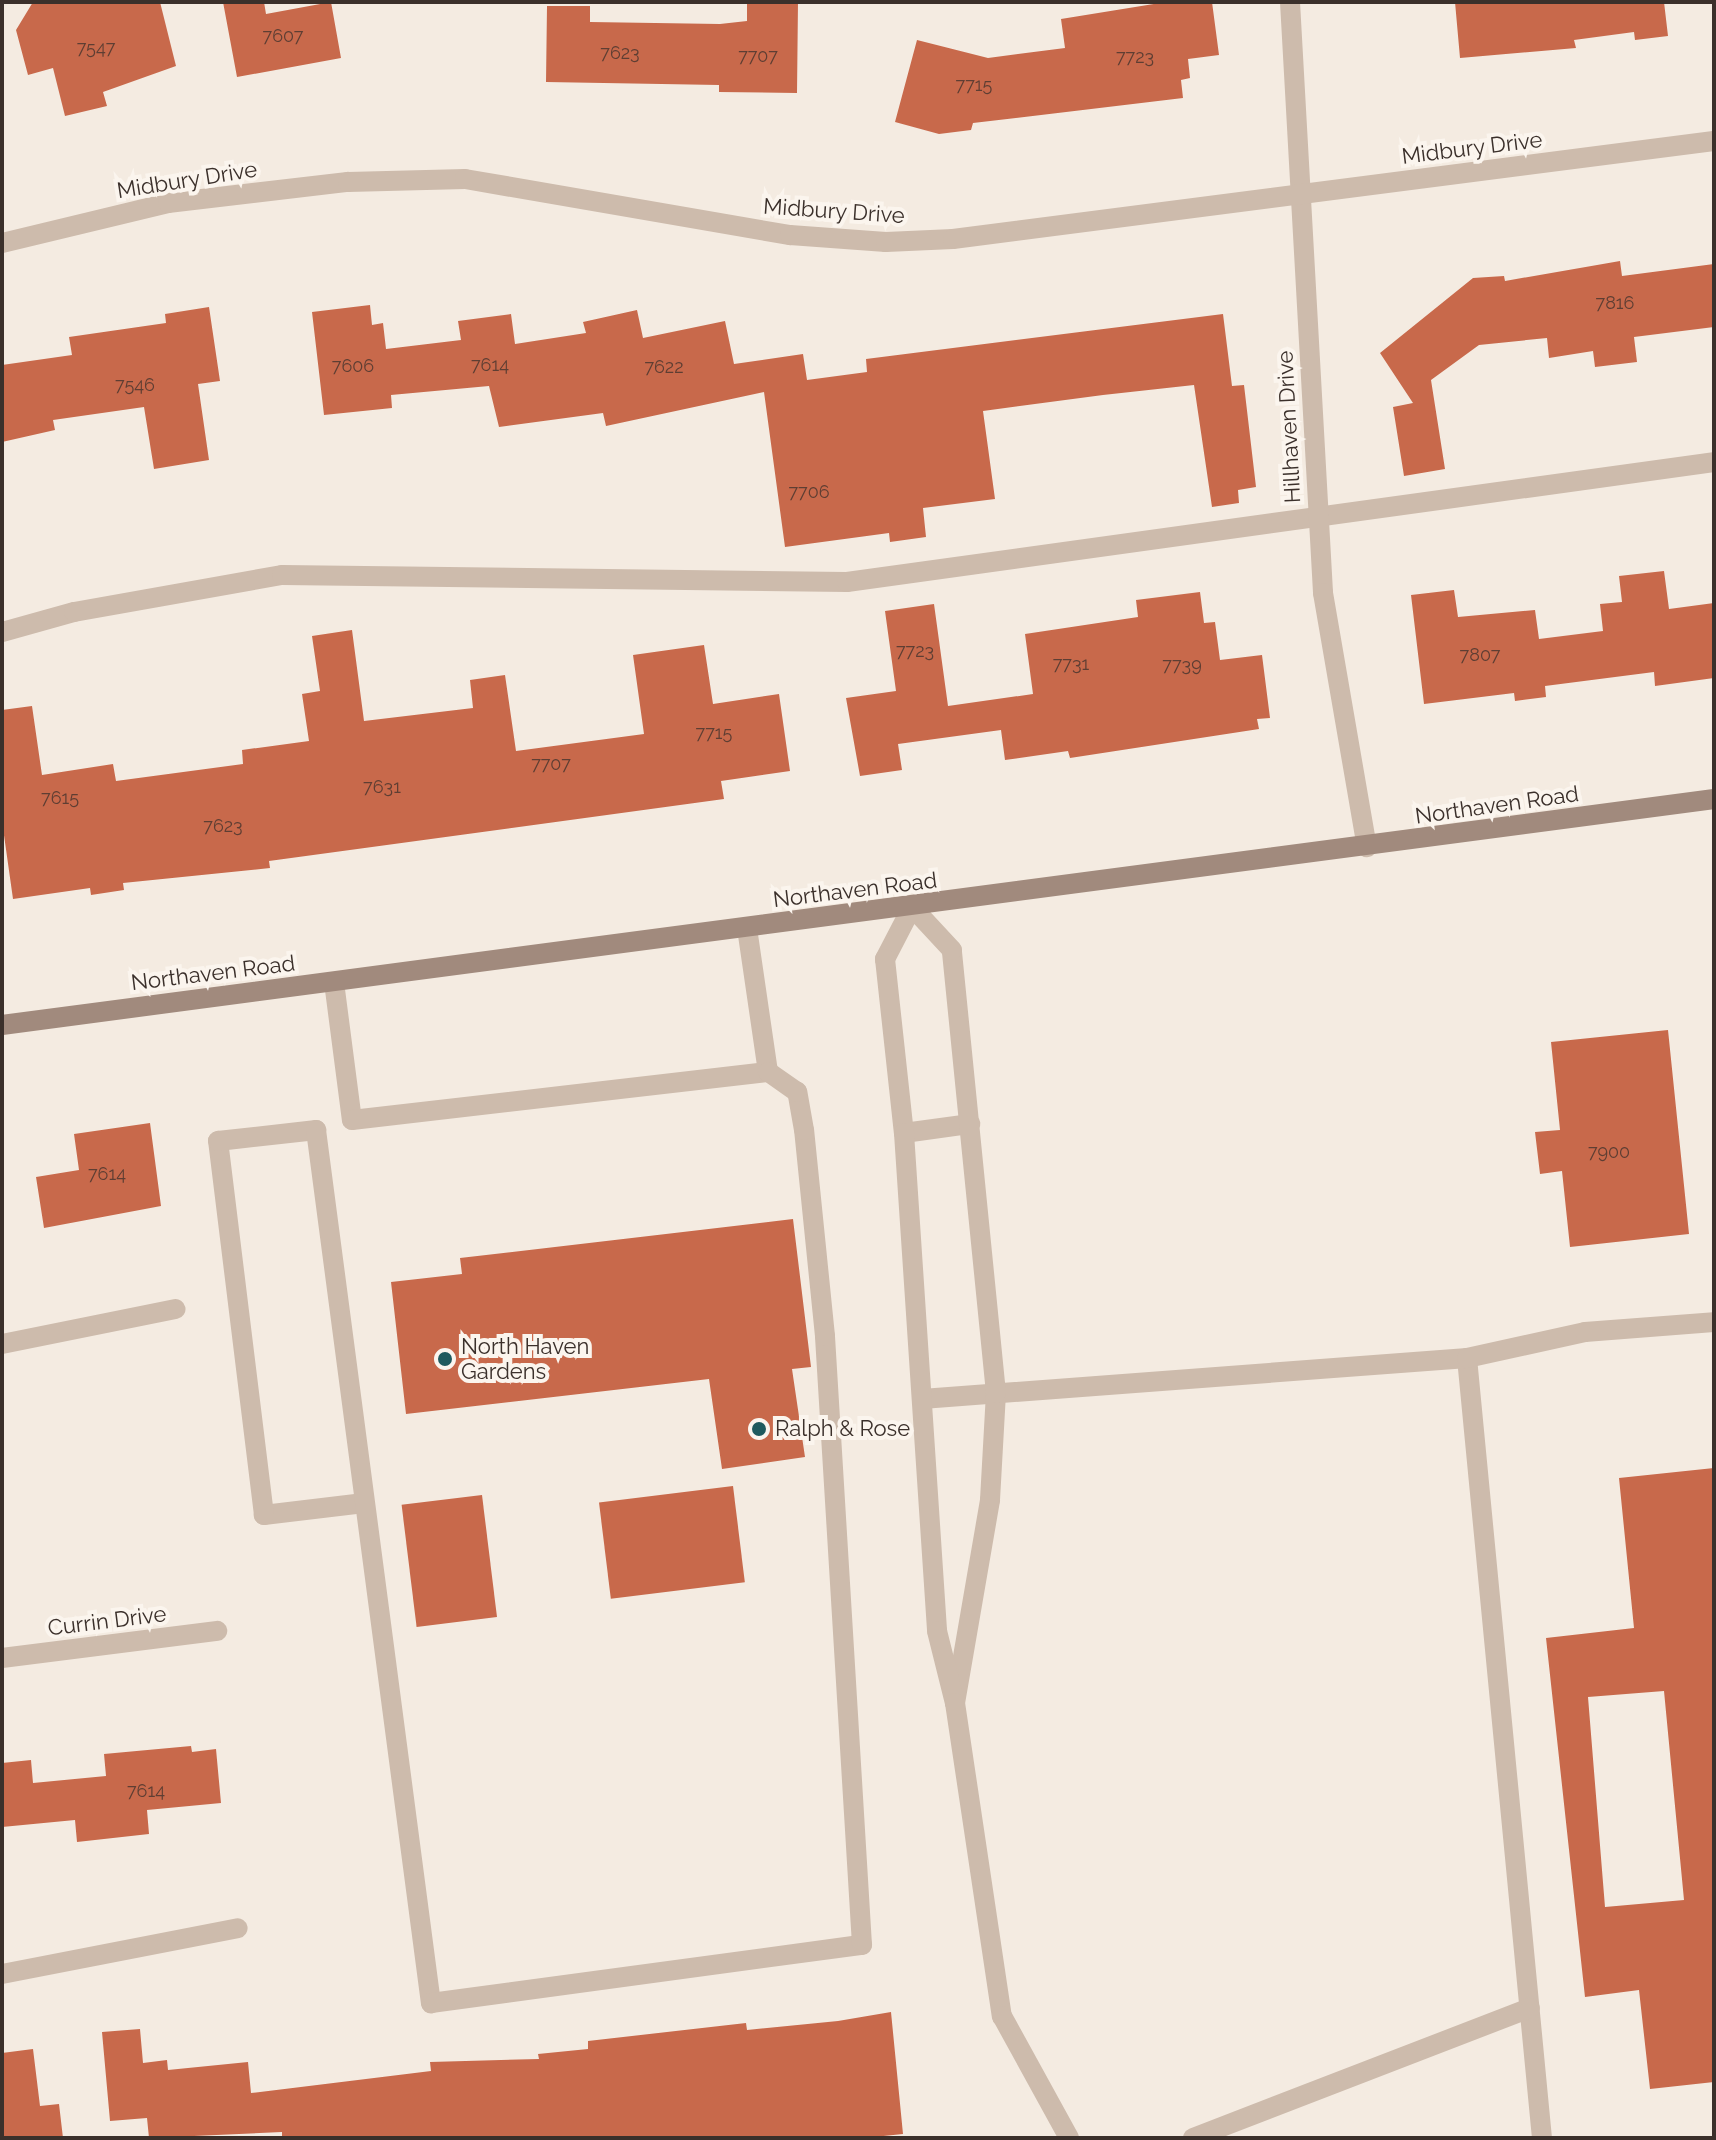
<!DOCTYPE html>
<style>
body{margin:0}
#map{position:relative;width:1716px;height:2140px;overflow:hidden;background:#f4ebe1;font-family:Raleway,sans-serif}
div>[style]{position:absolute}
.building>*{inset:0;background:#c8694b;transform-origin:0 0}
.lane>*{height:20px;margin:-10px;padding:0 10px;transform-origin:10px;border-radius:10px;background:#cdbbac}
.street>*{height:20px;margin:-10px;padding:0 10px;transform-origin:10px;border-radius:10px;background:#cdbbac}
.secondary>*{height:20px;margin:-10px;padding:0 10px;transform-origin:10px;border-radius:10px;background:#a18a7d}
.dots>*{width:22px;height:22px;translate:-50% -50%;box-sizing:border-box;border:4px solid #fbf5ee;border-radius:50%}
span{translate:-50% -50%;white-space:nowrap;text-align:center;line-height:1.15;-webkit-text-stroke:8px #fbf5ee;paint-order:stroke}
.number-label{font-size:18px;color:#5e3e33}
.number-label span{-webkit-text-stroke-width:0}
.street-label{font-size:22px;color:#3b302b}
.poi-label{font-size:22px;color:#3b302b}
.left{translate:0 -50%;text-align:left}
.frame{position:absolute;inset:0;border:4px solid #3b302b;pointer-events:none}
</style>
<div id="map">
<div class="building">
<div style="clip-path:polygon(33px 2px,160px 2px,176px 66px,103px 92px,107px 106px,65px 116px,53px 68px,28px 75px,16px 30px)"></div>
<div style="clip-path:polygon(223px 2px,264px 2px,266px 14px,331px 2px,341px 58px,237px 77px)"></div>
<div style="clip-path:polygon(747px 2px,798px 2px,797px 93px,719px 92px,719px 85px,546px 82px,547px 6px,590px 6px,590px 22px,720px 24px,747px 21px)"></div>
<div style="clip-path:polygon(1166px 2px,1212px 2px,1219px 55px,1188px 59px,1190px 78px,1181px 80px,1183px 98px,973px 123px,971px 130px,939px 134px,895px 122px,917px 40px,988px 58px,1065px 48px,1061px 19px)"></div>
<div style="clip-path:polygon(1455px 2px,1664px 2px,1668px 36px,1635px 40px,1634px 32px,1574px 40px,1576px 48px,1460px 58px)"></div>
<div style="clip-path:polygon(1620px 261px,1622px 276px,1714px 264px,1714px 327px,1634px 337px,1637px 362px,1595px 367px,1593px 351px,1549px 358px,1547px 338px,1479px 345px,1431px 380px,1445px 469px,1404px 476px,1393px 407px,1413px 403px,1380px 353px,1473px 278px,1504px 276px,1505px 281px)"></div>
<div style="clip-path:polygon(370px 305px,372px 325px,383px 323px,386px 349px,461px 340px,458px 321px,511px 314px,515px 344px,586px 333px,583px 322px,637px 310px,643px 338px,725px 321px,734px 364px,803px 354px,807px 380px,867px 372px,866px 359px,1223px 314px,1232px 386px,1244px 385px,1256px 487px,1238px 490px,1239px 503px,1212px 507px,1194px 385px,1103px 395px,983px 411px,995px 499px,923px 508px,926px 537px,890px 542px,889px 533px,785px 547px,764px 392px,606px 426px,603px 413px,499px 427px,489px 386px,391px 395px,392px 408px,324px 415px,312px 312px)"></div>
<div style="clip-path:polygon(209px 307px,220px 381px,198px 384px,209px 460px,154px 469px,144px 407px,53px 420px,55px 430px,2px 442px,2px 365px,72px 355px,69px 337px,166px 323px,165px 314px)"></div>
<div style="clip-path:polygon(1664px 571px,1669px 609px,1714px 603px,1714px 678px,1655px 686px,1654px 672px,1545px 686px,1546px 697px,1515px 701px,1514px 693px,1424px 704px,1411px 595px,1454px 590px,1458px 617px,1535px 610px,1539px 639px,1603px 631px,1600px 604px,1622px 602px,1619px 576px)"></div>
<div style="clip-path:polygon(1200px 592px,1204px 623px,1215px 622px,1220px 660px,1262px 655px,1270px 718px,1257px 719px,1259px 729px,1070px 758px,1068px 751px,1005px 760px,1001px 730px,898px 744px,902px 770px,860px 776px,846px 698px,896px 691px,885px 611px,934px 604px,948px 706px,1033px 694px,1025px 634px,1138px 617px,1136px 600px)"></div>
<div style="clip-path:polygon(352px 630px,364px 721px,473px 708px,470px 680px,505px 675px,516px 751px,644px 734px,633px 655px,704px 645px,713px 704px,779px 694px,790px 771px,721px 781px,724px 799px,269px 861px,270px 868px,123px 883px,124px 890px,91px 895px,90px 888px,13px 899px,2px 821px,2px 710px,32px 706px,42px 775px,113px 764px,116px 781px,243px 764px,242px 750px,309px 741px,302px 694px,320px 691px,312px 636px)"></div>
<div style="clip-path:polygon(1668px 1030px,1689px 1234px,1570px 1247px,1562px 1171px,1540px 1174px,1535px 1132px,1560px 1130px,1551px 1042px)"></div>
<div style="clip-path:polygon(150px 1123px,161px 1206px,44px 1228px,36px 1177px,79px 1170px,74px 1134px)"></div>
<div style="clip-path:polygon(793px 1219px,811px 1367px,792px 1369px,805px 1457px,722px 1469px,709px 1379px,406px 1414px,391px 1282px,462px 1274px,460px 1258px)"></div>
<div style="clip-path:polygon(evenodd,1714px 1468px,1714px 2082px,1650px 2089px,1639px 1990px,1585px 1997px,1546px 1638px,1634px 1628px,1619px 1478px,1714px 1468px,1664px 1691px,1684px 1900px,1605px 1907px,1588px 1697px,1664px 1691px)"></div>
<div style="left:733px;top:1486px;width:97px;height:135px;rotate:83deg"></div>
<div style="left:482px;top:1495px;width:123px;height:81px;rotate:83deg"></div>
<div style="clip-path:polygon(191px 1746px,192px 1752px,216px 1749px,221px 1803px,147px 1810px,149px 1834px,77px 1842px,75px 1820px,2px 1827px,2px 1763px,31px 1760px,33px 1783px,106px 1776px,104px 1754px)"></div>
<div style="clip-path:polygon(891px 2012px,903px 2134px,864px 2138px,282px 2138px,282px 2132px,149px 2138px,147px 2118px,110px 2121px,102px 2032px,140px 2029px,143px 2063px,167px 2060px,168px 2070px,248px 2062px,251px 2093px,431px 2071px,430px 2062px,539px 2059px,538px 2054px,588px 2049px,588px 2041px,746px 2023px,747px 2030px,838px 2021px)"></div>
<div style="clip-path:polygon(33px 2049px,40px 2106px,59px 2104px,63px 2138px,2px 2138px,2px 2053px)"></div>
</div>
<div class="lane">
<div style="left:2px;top:632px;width:75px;rotate:-15.5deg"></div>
<div style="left:74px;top:612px;width:211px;rotate:-10.1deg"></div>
<div style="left:282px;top:575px;width:565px;rotate:0.71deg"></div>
<div style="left:847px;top:582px;width:875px;rotate:-7.88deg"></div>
<div style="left:334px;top:982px;width:139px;rotate:82.6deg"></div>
<div style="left:352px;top:1120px;width:419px;rotate:-6.6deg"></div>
<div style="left:768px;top:1072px;width:146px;rotate:-98.3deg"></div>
<div style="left:904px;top:1133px;width:67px;rotate:-7.8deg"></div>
<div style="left:2px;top:1344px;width:177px;rotate:-11.4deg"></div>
<div style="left:1467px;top:1358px;width:784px;rotate:84.51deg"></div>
<div style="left:922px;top:1399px;width:547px;rotate:-4.3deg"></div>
<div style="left:1467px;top:1358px;width:121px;rotate:-12.4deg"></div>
<div style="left:1585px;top:1332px;width:129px;rotate:-4.4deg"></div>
<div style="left:364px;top:1503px;width:101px;rotate:173.2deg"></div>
<div style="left:264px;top:1515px;width:377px;rotate:-97deg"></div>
<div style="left:218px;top:1141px;width:99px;rotate:-6.4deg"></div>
<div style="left:316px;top:1130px;width:881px;rotate:82.5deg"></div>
<div style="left:431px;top:2003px;width:435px;rotate:-7.7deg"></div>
<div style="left:862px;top:1945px;width:610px;rotate:-93.48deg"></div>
<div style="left:825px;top:1336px;width:207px;rotate:-95.8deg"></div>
<div style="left:804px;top:1130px;width:39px;rotate:-100deg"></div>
<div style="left:797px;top:1092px;width:35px;rotate:-145deg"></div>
<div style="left:955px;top:1703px;width:206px;rotate:-80.2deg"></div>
<div style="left:990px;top:1500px;width:107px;rotate:-86.8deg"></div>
<div style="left:996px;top:1393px;width:445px;rotate:-95.7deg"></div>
<div style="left:952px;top:950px;width:59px;rotate:-132.9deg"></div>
<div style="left:912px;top:907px;width:59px;rotate:117.4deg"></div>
<div style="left:885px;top:959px;width:175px;rotate:83.8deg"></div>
<div style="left:904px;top:1133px;width:499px;rotate:86.2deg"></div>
<div style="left:937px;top:1631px;width:74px;rotate:76deg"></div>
<div style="left:955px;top:1703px;width:317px;rotate:81.5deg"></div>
<div style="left:1002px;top:2016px;width:139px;rotate:61.2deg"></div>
<div style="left:2px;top:1974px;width:240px;rotate:-11deg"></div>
<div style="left:1193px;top:2138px;width:361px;rotate:-21.1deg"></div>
</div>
<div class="street">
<div style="left:1290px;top:2px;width:592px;rotate:86.8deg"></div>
<div style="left:1323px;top:593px;width:258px;rotate:80.2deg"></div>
<div style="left:2px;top:243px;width:171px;rotate:-13.5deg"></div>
<div style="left:168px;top:203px;width:181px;rotate:-6.7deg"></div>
<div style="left:348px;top:182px;width:117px;rotate:-1.5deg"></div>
<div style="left:465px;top:179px;width:330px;rotate:9.8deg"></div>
<div style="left:790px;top:235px;width:96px;rotate:4.2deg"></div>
<div style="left:886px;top:242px;width:67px;rotate:-2.6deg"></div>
<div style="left:953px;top:239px;width:767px;rotate:-7.34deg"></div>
<div style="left:2px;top:1658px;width:217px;rotate:-7.2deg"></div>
</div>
<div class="secondary">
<div style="left:2px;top:1025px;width:1727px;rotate:-7.52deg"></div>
</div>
<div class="dots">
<div style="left:445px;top:1359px;background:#1f5a5e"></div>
<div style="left:759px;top:1429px;background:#1f5a5e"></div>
</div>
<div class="number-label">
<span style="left:283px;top:36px">7607</span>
<span style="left:96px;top:48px">7547</span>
<span style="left:620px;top:53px">7623</span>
<span style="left:758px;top:56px">7707</span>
<span style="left:1135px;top:57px">7723</span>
<span style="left:974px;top:85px">7715</span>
<span style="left:1615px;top:303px">7816</span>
<span style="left:490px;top:365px">7614</span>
<span style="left:353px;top:366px">7606</span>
<span style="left:664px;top:367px">7622</span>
<span style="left:135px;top:385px">7546</span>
<span style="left:809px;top:492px">7706</span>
<span style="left:915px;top:651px">7723</span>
<span style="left:1480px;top:655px">7807</span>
<span style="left:1071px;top:664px">7731</span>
<span style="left:1182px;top:665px">7739</span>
<span style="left:714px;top:733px">7715</span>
<span style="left:551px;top:764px">7707</span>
<span style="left:382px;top:787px">7631</span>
<span style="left:60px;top:798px">7615</span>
<span style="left:223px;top:826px">7623</span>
<span style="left:1609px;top:1152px">7900</span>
<span style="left:107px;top:1174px">7614</span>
<span style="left:146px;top:1791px">7614</span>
</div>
<div class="street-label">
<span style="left:1472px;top:148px;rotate:-7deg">Midbury Drive</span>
<span style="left:187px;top:180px;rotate:-9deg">Midbury Drive</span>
<span style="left:834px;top:211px;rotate:4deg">Midbury Drive</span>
<span style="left:1289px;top:427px;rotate:-93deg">Hillhaven Drive</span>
<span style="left:1497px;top:805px;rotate:-8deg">Northaven Road</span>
<span style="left:855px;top:890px;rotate:-7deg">Northaven Road</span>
<span style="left:213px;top:973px;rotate:-7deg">Northaven Road</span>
<span style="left:107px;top:1621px;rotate:-7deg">Currin Drive</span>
</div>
<div class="poi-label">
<span class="left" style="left:461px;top:1359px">North Haven<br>Gardens</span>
<span class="left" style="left:775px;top:1429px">Ralph &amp; Rose</span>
</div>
<div class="frame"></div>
</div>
